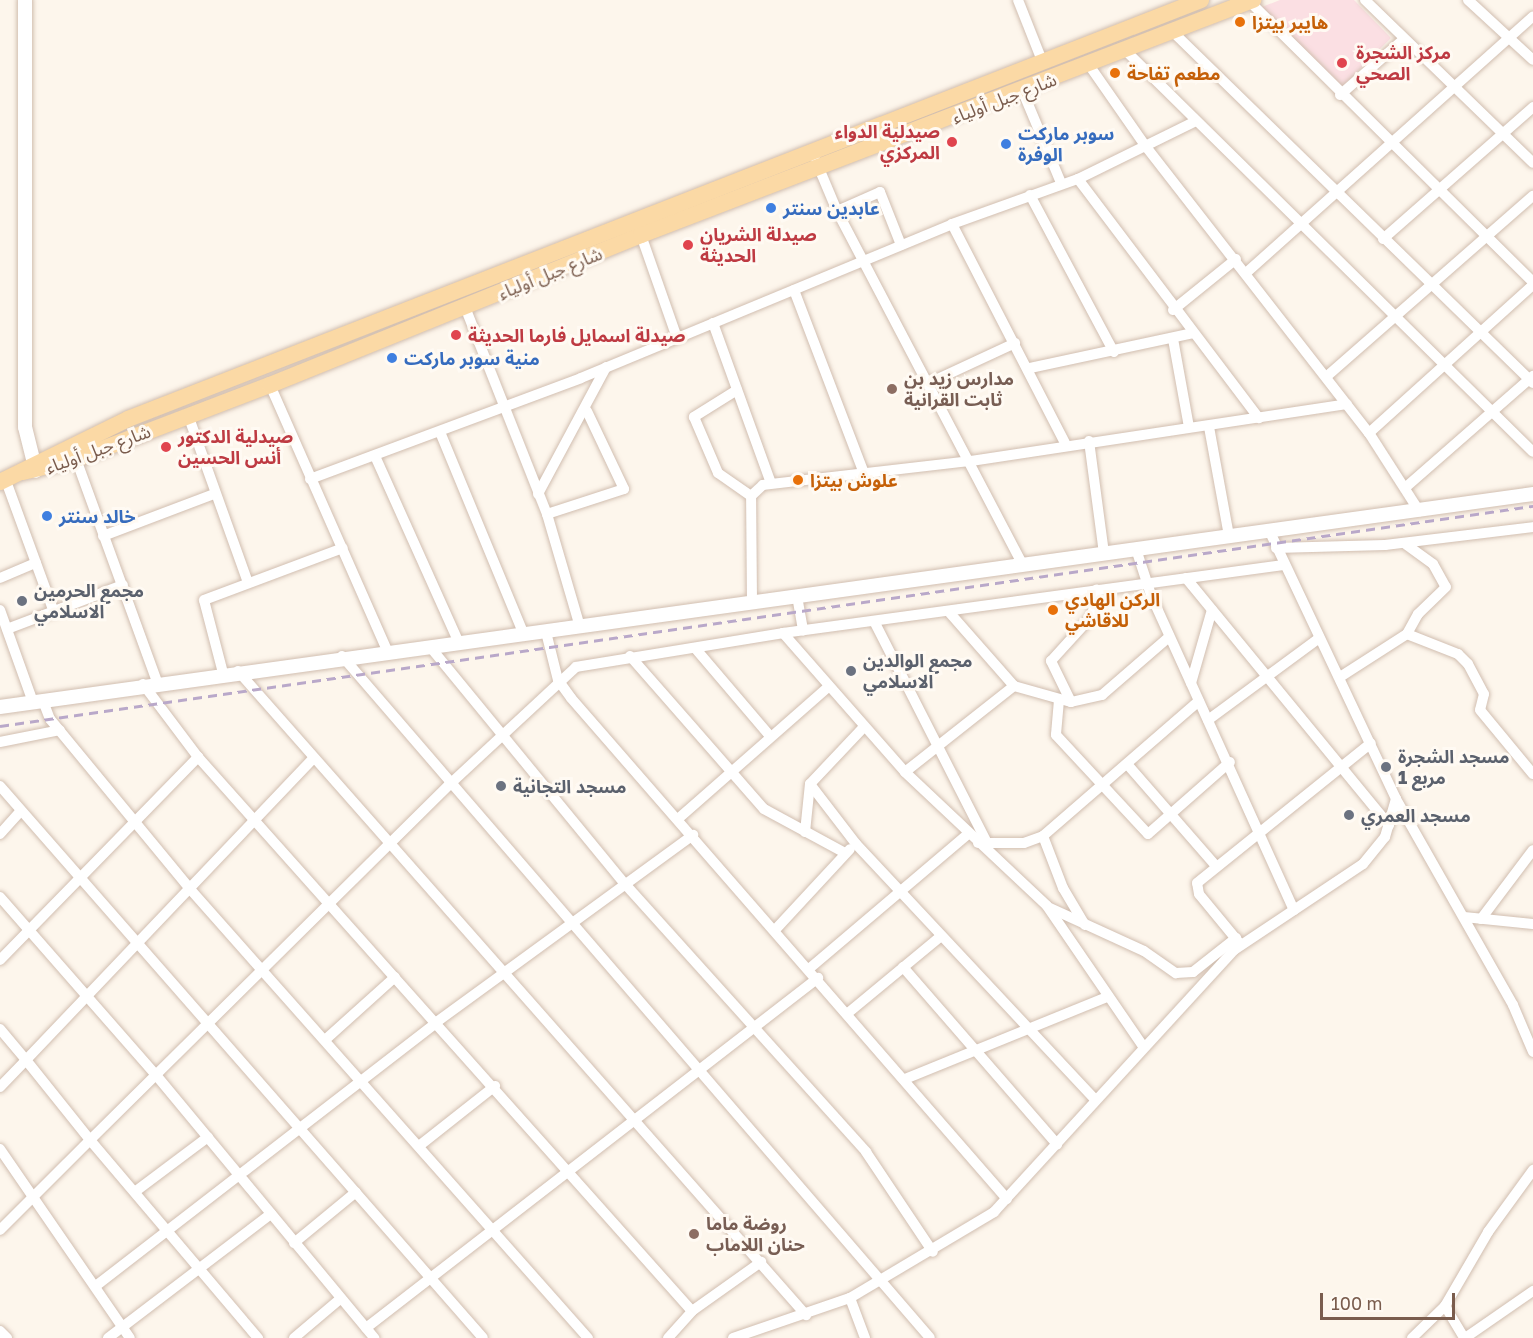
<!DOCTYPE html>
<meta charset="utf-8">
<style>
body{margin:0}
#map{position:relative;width:1533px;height:1338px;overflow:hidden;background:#fdf6ec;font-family:"Golos Text","Noto Sans Arabic",sans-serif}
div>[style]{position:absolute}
.medical>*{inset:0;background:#fbdfe3}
.roads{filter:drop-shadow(0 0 2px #d1beb0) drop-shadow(0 0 2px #d1beb0)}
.street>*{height:10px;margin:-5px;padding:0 5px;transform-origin:5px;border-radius:5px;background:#fff}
.secondary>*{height:14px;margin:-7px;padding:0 7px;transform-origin:7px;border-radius:7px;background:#fff}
.primary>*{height:16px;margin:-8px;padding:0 8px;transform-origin:8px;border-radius:8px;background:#fbd9a5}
.rail>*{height:3px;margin-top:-1.5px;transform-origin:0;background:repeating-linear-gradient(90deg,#b9a8c9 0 9px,transparent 0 15px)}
.dots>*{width:16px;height:16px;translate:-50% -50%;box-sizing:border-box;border:3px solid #fffaf3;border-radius:50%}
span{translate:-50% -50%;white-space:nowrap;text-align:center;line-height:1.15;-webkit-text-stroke:6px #fffaf3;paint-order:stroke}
.food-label{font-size:18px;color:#c56008;font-weight:700}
.left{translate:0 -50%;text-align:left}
.health-label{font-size:18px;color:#be3a42;font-weight:700}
.right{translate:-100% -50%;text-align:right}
.street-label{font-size:18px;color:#7a5c4d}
.shop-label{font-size:18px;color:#366cbe;font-weight:700}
.education-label{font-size:18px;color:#785e54;font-weight:700}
.worship-label{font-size:18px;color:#5b616d;font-weight:700}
.scale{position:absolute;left:1320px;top:1293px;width:135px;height:27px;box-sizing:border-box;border:3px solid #7a5c4d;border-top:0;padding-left:8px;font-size:18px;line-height:21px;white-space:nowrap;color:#7a5c4d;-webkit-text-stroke:4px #fffaf3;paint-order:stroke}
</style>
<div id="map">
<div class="medical">
<div style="clip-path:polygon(1280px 0,1354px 0,1391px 38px,1341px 88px,1262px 7px)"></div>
</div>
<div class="roads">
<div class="street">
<div style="left:1018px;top:0;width:68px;rotate:68.4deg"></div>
<div style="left:1365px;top:0;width:234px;rotate:44.1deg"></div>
<div style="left:1468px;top:0;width:88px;rotate:42.7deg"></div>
<div style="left:1249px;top:1px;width:400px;rotate:44.7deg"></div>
<div style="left:1172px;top:31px;width:504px;rotate:44.28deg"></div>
<div style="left:1126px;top:51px;width:571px;rotate:44.57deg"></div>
<div style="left:1089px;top:65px;width:101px;rotate:55.1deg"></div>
<div style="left:1147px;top:148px;width:361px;rotate:52.1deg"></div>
<div style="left:1369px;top:433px;width:93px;rotate:57.3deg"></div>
<div style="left:1023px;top:92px;width:99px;rotate:67.3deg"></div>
<div style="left:1340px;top:95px;width:85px;rotate:-41.2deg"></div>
<div style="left:816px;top:161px;width:54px;rotate:67.2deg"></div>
<div style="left:837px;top:211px;width:399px;rotate:62.3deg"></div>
<div style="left:1078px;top:179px;width:300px;rotate:52.9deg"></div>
<div style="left:1030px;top:195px;width:178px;rotate:61.9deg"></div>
<div style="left:837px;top:211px;width:47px;rotate:-23.8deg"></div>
<div style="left:880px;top:192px;width:57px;rotate:68.4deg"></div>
<div style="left:952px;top:224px;width:246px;rotate:62.7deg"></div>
<div style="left:641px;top:235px;width:109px;rotate:70.7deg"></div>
<div style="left:1383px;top:239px;width:200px;rotate:-41.3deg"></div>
<div style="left:1246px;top:273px;width:385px;rotate:-41.8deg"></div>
<div style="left:794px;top:290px;width:196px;rotate:69.1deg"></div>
<div style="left:465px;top:307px;width:223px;rotate:68.4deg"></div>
<div style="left:547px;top:514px;width:118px;rotate:73.7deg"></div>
<div style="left:1173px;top:310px;width:81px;rotate:-39deg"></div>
<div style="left:713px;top:323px;width:170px;rotate:70.1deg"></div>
<div style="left:1173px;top:339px;width:89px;rotate:79.7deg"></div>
<div style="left:1030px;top:368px;width:167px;rotate:-12.1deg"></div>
<div style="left:1326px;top:377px;width:275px;rotate:-41.2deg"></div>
<div style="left:929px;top:383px;width:95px;rotate:-24.9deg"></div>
<div style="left:270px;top:385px;width:293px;rotate:66.2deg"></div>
<div style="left:737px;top:390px;width:51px;rotate:147.9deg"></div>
<div style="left:694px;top:417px;width:61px;rotate:66.8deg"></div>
<div style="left:718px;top:473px;width:40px;rotate:34.9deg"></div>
<div style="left:188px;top:415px;width:178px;rotate:70.3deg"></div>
<div style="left:1209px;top:427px;width:111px;rotate:79.6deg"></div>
<div style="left:440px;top:432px;width:220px;rotate:67.5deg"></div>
<div style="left:1369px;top:433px;width:221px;rotate:-42.1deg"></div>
<div style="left:1089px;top:441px;width:113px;rotate:82.4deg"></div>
<div style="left:375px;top:456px;width:205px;rotate:65.8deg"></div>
<div style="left:76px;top:459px;width:237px;rotate:70deg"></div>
<div style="left:310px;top:479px;width:289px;rotate:-20.4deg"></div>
<div style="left:581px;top:378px;width:402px;rotate:-22.5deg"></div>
<div style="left:952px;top:224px;width:134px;rotate:-19.7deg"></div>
<div style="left:1078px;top:179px;width:131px;rotate:-26.2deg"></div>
<div style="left:6px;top:481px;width:140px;rotate:69.9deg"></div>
<div style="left:1406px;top:487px;width:169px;rotate:-41.2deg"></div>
<div style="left:538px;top:494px;width:144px;rotate:-61.8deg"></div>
<div style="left:547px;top:514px;width:81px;rotate:-18deg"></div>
<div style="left:624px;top:489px;width:86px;rotate:-115.4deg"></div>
<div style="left:1269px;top:530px;width:297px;rotate:64.7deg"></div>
<div style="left:1396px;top:799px;width:237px;rotate:60.4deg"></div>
<div style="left:1513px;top:1005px;width:51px;rotate:66.9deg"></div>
<div style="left:103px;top:536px;width:119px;rotate:-20.7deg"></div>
<div style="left:1404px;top:543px;width:36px;rotate:36deg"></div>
<div style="left:1433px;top:564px;width:26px;rotate:61deg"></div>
<div style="left:1446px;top:587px;width:39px;rotate:136deg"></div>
<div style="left:1418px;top:614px;width:23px;rotate:119deg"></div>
<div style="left:1407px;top:634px;width:55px;rotate:21.4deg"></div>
<div style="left:1458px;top:654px;width:14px;rotate:45deg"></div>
<div style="left:1468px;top:664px;width:34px;rotate:62deg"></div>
<div style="left:1484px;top:694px;width:16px;rotate:104deg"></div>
<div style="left:1480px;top:710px;width:83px;rotate:50.4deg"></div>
<div style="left:1276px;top:548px;width:109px;rotate:-1.6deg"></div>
<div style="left:1385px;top:545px;width:149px;rotate:-6.9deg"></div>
<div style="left:1136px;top:549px;width:48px;rotate:71.9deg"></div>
<div style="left:1151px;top:595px;width:346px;rotate:65.6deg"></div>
<div style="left:0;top:578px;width:39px;rotate:-23deg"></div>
<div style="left:1186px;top:578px;width:320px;rotate:50.6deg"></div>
<div style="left:797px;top:596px;width:35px;rotate:80deg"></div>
<div style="left:752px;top:602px;width:106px;rotate:-90.5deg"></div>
<div style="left:751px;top:496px;width:16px;rotate:-43deg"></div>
<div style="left:763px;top:485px;width:209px;rotate:-6.6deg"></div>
<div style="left:971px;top:461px;width:380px;rotate:-8.6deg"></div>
<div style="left:0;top:610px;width:98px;rotate:70.3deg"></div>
<div style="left:949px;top:612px;width:98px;rotate:48.7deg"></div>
<div style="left:1014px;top:686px;width:59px;rotate:15.7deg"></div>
<div style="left:1071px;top:702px;width:32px;rotate:-13deg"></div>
<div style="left:1102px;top:695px;width:89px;rotate:-40.9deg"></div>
<div style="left:875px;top:623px;width:247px;rotate:63deg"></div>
<div style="left:7px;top:629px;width:124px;rotate:-20.8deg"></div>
<div style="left:546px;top:632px;width:49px;rotate:76deg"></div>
<div style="left:558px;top:680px;width:22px;rotate:54deg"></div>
<div style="left:571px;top:698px;width:664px;rotate:48.97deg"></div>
<div style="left:783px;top:633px;width:185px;rotate:48.7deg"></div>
<div style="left:905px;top:772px;width:195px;rotate:43.3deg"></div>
<div style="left:1047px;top:906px;width:168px;rotate:55.6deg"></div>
<div style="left:431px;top:648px;width:307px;rotate:50.6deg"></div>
<div style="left:626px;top:885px;width:359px;rotate:48deg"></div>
<div style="left:866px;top:1152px;width:120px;rotate:56.2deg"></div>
<div style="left:695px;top:648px;width:114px;rotate:49.6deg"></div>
<div style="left:342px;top:656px;width:900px;rotate:49.23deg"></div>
<div style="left:630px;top:656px;width:203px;rotate:48.8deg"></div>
<div style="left:764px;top:809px;width:92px;rotate:28.5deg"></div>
<div style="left:238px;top:671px;width:859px;rotate:48.59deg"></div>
<div style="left:223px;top:673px;width:75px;rotate:-104.6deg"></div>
<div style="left:204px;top:600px;width:148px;rotate:-20.5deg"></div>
<div style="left:1340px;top:677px;width:80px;rotate:-32.7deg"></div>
<div style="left:1191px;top:683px;width:76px;rotate:-74deg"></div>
<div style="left:143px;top:684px;width:91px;rotate:53deg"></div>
<div style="left:198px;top:757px;width:742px;rotate:48.28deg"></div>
<div style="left:1059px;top:700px;width:35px;rotate:95deg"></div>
<div style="left:1056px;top:735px;width:135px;rotate:47.1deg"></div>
<div style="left:1148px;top:834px;width:109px;rotate:-41.3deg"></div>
<div style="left:43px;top:701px;width:19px;rotate:69deg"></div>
<div style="left:50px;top:719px;width:220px;rotate:50.5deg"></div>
<div style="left:190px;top:889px;width:600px;rotate:48.45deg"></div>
<div style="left:1071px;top:702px;width:46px;rotate:-116deg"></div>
<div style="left:1051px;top:661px;width:61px;rotate:-47.7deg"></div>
<div style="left:1092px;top:616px;width:27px;rotate:-80deg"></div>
<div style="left:1208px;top:720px;width:137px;rotate:-36.4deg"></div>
<div style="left:0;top:742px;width:61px;rotate:-11.3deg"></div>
<div style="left:1127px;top:764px;width:134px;rotate:48.9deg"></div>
<div style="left:905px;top:772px;width:139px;rotate:-38.3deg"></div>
<div style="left:810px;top:784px;width:76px;rotate:52.5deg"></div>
<div style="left:856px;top:844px;width:349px;rotate:46.9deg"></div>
<div style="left:0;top:786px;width:733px;rotate:48.81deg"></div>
<div style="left:679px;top:818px;width:197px;rotate:-41.3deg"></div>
<div style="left:805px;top:832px;width:48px;rotate:-84.1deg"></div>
<div style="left:810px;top:784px;width:77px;rotate:-46.6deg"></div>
<div style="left:0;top:834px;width:30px;rotate:-48deg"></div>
<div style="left:1043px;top:836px;width:56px;rotate:69deg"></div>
<div style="left:1063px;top:888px;width:43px;rotate:59.3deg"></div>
<div style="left:978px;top:843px;width:46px"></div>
<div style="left:1024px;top:843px;width:20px;rotate:-20deg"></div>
<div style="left:1043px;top:836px;width:206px;rotate:-40.9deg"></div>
<div style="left:0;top:897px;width:237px;rotate:48.8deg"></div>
<div style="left:156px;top:1075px;width:342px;rotate:50.3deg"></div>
<div style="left:1050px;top:908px;width:103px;rotate:24.6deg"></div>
<div style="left:1144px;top:951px;width:39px;rotate:35deg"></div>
<div style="left:1176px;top:973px;width:17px;rotate:-3deg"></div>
<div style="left:1193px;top:972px;width:55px;rotate:-38.3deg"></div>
<div style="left:1464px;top:917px;width:69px;rotate:5.8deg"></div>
<div style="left:1481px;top:919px;width:86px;rotate:-53deg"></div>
<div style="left:775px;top:930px;width:110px;rotate:-47.2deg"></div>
<div style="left:1241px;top:945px;width:66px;rotate:-129.5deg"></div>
<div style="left:1199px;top:894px;width:11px;rotate:-100deg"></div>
<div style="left:1197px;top:883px;width:223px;rotate:-38.8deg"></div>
<div style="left:0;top:960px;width:284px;rotate:-45.7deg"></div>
<div style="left:903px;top:967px;width:235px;rotate:49deg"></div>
<div style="left:810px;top:968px;width:207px;rotate:-40.3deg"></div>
<div style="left:848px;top:1013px;width:121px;rotate:-39.6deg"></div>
<div style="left:0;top:1029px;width:40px;rotate:50deg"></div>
<div style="left:26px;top:1060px;width:416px;rotate:-46.4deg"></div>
<div style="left:325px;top:1040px;width:94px;rotate:-42deg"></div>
<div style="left:905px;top:1079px;width:218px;rotate:-22.1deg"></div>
<div style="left:0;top:1087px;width:37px;rotate:-46deg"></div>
<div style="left:26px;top:1060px;width:102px;rotate:51.3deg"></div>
<div style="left:90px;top:1140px;width:505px;rotate:-44.68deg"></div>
<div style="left:449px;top:785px;width:173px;rotate:-42.9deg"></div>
<div style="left:576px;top:667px;width:210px;rotate:-9.3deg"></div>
<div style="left:783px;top:633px;width:505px;rotate:-7.74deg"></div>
<div style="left:419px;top:1146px;width:97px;rotate:-38.3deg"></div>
<div style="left:0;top:1149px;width:229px;rotate:55.5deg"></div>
<div style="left:136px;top:1191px;width:90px;rotate:-36.9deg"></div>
<div style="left:0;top:1230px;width:127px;rotate:-45deg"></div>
<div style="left:90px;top:1140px;width:260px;rotate:49.7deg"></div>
<div style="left:294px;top:1243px;width:80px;rotate:-39.4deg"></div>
<div style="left:97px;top:1285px;width:431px;rotate:-37.7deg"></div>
<div style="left:438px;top:1021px;width:316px;rotate:-36.1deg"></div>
<div style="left:850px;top:1298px;width:43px;rotate:69.4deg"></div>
<div style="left:1445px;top:1306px;width:37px;rotate:59deg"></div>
<div style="left:366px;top:1328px;width:572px;rotate:-37.75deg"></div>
<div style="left:0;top:1331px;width:10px;rotate:45deg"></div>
<div style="left:108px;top:1338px;width:205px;rotate:-37.3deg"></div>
<div style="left:294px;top:1338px;width:60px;rotate:-40.3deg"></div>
<div style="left:668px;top:1338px;width:36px;rotate:-48deg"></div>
<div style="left:692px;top:1311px;width:85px;rotate:-35.4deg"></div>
<div style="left:733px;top:1338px;width:124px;rotate:-18.9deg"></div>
<div style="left:850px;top:1298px;width:168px;rotate:-30.8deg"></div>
<div style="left:994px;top:1212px;width:355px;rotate:-47.5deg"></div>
<div style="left:1234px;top:950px;width:155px;rotate:-33.7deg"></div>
<div style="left:1363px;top:864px;width:35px;rotate:-51deg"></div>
<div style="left:1385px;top:837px;width:40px;rotate:-74deg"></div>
<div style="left:1412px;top:1338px;width:46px;rotate:-44.1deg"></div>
<div style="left:1445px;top:1306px;width:86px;rotate:-59.8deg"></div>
<div style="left:1488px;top:1232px;width:77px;rotate:-54deg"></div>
<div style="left:1465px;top:1338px;width:83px;rotate:-34.7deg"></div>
</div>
<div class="secondary">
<div style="left:25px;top:0;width:427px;rotate:90deg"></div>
<div style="left:25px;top:427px;width:45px;rotate:76deg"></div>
<div style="left:0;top:707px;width:1548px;rotate:-7.91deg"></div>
</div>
<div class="primary">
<div style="left:23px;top:472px;width:55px;rotate:-13.8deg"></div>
<div style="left:76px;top:459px;width:208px;rotate:-20.9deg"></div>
<div style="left:270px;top:385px;width:400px;rotate:-22deg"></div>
<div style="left:641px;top:235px;width:656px;rotate:-21.01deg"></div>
<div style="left:0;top:482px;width:143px;rotate:-26.2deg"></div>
<div style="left:128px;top:419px;width:1152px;rotate:-21.33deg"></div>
</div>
</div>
<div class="rail">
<div style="left:0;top:726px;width:1549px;rotate:-8.17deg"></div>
</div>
<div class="dots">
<div style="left:1240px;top:22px;background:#e8710a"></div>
<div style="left:1342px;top:63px;background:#e0444e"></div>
<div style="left:1115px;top:73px;background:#e8710a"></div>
<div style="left:952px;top:142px;background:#e0444e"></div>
<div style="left:1006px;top:144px;background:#3f7fe0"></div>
<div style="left:771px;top:208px;background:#3f7fe0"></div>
<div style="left:688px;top:245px;background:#e0444e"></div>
<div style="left:456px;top:335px;background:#e0444e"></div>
<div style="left:392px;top:358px;background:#3f7fe0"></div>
<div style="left:892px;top:389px;background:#8d6e63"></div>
<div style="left:166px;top:447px;background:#e0444e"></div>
<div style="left:798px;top:480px;background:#e8710a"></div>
<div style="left:47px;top:516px;background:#3f7fe0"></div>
<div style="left:22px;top:601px;background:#6b7280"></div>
<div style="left:1053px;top:610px;background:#e8710a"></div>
<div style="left:851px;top:671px;background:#6b7280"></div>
<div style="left:1386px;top:767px;background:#6b7280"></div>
<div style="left:501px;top:786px;background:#6b7280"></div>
<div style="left:1349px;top:815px;background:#6b7280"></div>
<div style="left:694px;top:1234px;background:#8d6e63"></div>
</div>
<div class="food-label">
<span class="left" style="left:1252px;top:22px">هايبر بيتزا</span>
<span class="left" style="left:1127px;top:73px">مطعم تفاحة</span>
<span class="left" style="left:810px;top:480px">علوش بيتزا</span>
<span class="left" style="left:1065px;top:610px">الركن الهادي<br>للاقاشي</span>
</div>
<div class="health-label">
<span class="left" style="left:1356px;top:63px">مركز الشجرة<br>الصحي</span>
<span class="right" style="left:940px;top:142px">صيدلية الدواء<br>المركزي</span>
<span class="left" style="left:700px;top:245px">صيدلة الشريان<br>الحديثة</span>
<span class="left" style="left:468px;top:335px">صيدلة اسمايل فارما الحديثة</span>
<span class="left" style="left:178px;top:447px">صيدلية الدكتور<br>أنس الحسين</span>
</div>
<div class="street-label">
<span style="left:1004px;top:98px;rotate:-21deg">شارع جبل أولياء</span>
<span style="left:550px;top:273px;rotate:-22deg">شارع جبل أولياء</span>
<span style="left:98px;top:449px;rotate:-20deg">شارع جبل أولياء</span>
</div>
<div class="shop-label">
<span class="left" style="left:1018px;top:144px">سوبر ماركت<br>الوفرة</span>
<span class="left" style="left:783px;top:208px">عابدين سنتر</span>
<span class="left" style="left:404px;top:358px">منية سوبر ماركت</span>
<span class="left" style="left:59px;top:516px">خالد سنتر</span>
</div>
<div class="education-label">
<span class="left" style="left:904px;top:389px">مدارس زيد بن<br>ثابت القرانية</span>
<span class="left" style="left:706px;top:1234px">روضة ماما<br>حنان اللاماب</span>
</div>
<div class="worship-label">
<span class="left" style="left:34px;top:601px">مجمع الحرمين<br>الاسلامي</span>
<span class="left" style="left:863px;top:671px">مجمع الوالدين<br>الاسلامي</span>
<span class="left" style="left:1398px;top:767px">مسجد الشجرة<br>مربع 1</span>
<span class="left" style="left:513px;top:786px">مسجد التجانية</span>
<span class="left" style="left:1361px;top:815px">مسجد العمري</span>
</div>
<div class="scale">100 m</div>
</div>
